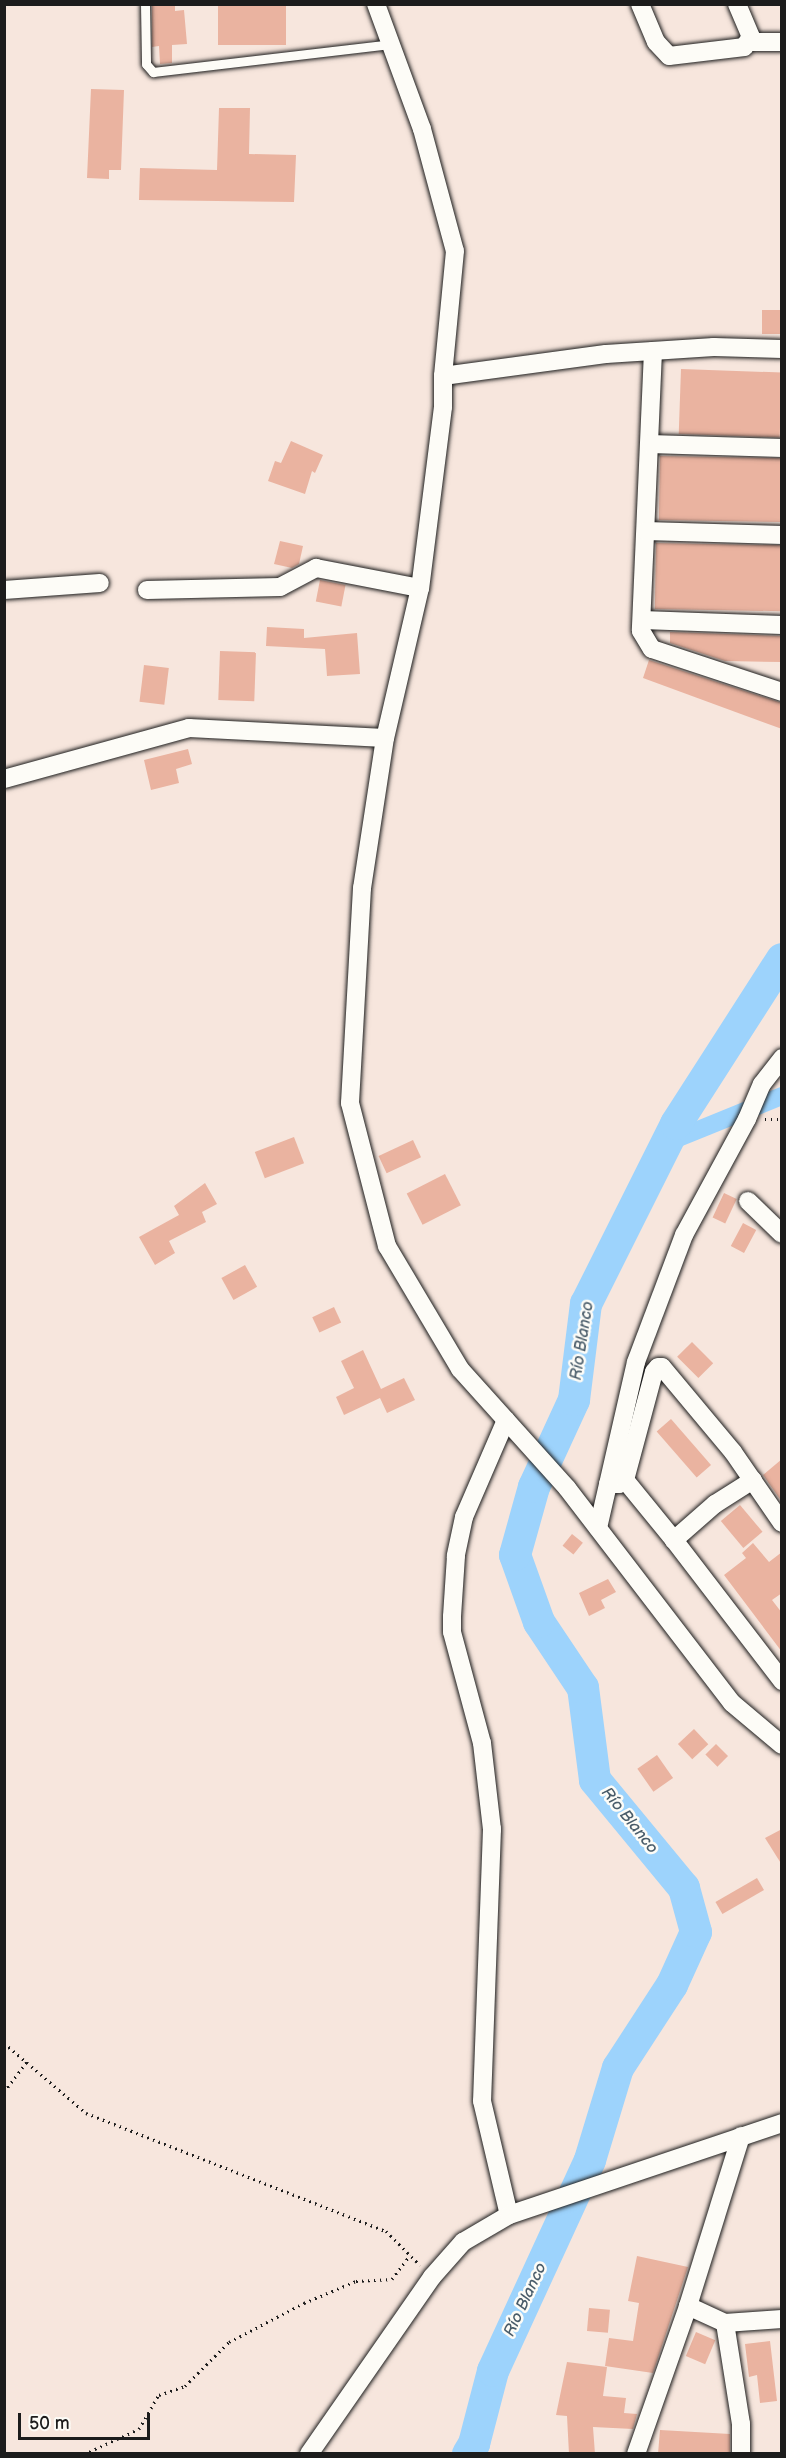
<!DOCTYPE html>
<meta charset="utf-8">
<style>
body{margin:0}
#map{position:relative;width:786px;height:2458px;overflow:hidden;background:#f7e6dd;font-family:"Balsamiq Sans",sans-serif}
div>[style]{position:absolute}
.canal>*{height:18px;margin:-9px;padding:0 9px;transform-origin:9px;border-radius:9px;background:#9dd3fc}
.river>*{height:32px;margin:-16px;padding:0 16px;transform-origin:16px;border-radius:16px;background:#9dd3fc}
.building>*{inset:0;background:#eab3a0;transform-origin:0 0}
.path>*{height:3px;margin-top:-1.5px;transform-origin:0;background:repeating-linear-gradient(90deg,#1c1c1c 0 1.5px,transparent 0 6px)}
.roads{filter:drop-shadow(0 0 2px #1c1c1c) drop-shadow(0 0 2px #1c1c1c)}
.service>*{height:9px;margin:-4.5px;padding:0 4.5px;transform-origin:4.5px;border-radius:4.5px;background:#fdfcf7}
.minor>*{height:18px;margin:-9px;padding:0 9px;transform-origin:9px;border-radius:9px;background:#fdfcf7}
span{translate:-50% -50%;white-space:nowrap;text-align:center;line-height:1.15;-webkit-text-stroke:5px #fdfcf7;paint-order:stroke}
.water-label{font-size:16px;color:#495c6a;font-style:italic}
.frame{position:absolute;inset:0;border:6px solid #1c1c1c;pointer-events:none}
.scale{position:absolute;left:18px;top:2413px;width:132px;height:27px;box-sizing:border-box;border:3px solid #1c1c1c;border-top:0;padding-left:8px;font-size:18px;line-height:21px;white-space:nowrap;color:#1c1c1c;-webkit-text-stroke:4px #fdfcf7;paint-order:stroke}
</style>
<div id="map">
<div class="canal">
<div style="left:666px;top:1143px;width:125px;rotate:-22.1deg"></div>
</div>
<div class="river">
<div style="left:468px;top:2454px;width:12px;rotate:-59deg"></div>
<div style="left:474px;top:2444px;width:75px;rotate:-75.4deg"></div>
<div style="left:493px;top:2371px;width:232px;rotate:-65.3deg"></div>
<div style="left:590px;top:2160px;width:96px;rotate:-73.1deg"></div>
<div style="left:618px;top:2068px;width:99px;rotate:-57deg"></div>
<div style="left:672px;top:1985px;width:58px;rotate:-65.6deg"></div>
<div style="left:696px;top:1932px;width:46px;rotate:-105.3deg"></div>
<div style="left:684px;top:1888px;width:140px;rotate:-129.5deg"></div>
<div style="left:595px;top:1780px;width:93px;rotate:-97.4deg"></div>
<div style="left:583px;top:1688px;width:79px;rotate:-123.7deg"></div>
<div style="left:539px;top:1622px;width:71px;rotate:-109.7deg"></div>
<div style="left:515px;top:1555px;width:71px;rotate:-74.4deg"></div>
<div style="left:534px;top:1487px;width:96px;rotate:-65.3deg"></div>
<div style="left:574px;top:1400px;width:97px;rotate:-82.9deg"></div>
<div style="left:586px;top:1304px;width:201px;rotate:-63.4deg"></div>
<div style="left:676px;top:1124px;width:196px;rotate:-57.3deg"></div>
</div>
<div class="building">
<div style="clip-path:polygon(152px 4px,175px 4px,175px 11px,184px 10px,187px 44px,172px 45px,172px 63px,160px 64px,159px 46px,152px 47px)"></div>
<div style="left:218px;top:4px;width:68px;height:41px"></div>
<div style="clip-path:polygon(91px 89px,124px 90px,121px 170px,109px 170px,109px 179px,87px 178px)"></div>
<div style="clip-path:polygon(219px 108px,250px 108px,249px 154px,296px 155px,294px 202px,139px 200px,140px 168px,217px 170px)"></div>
<div style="left:762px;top:310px;width:20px;height:24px"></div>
<div style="left:681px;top:369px;width:101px;height:65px;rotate:2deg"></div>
<div style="clip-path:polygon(291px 441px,323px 455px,315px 473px,312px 471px,305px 494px,268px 481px,275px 461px,281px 463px)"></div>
<div style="left:660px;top:456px;width:122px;height:64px;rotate:1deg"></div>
<div style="clip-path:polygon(280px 541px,303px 546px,299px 564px,292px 568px,274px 564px)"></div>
<div style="left:656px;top:543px;width:126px;height:66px;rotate:1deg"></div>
<div style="left:320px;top:580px;width:26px;height:22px;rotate:11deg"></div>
<div style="clip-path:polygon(267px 627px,304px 629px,304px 638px,357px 633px,360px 674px,327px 676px,325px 649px,266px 646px)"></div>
<div style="clip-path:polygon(670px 632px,782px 636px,782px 662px,725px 661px,670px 643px)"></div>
<div style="left:220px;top:651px;width:36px;height:49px;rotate:2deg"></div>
<div style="clip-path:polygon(649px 660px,782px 703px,782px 729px,643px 678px)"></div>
<div style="left:144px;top:665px;width:25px;height:37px;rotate:7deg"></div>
<div style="clip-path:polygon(188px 749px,192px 764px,176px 769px,179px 783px,151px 790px,144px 760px)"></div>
<div style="left:294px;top:1137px;width:28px;height:42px;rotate:69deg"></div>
<div style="left:413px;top:1140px;width:19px;height:38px;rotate:65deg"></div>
<div style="left:445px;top:1174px;width:35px;height:43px;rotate:63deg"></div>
<div style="clip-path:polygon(205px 1183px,217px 1204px,202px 1212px,206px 1222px,169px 1241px,175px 1253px,155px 1265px,139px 1237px,179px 1215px,174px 1206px)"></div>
<div style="left:724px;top:1193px;width:14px;height:27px;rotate:25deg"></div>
<div style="left:743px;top:1223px;width:15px;height:26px;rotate:28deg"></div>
<div style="left:245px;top:1265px;width:25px;height:27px;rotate:61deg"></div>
<div style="left:334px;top:1307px;width:17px;height:24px;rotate:65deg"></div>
<div style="left:692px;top:1342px;width:30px;height:21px;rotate:45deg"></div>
<div style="clip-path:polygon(363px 1350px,381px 1389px,404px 1378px,415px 1400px,387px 1413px,380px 1398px,344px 1415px,336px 1397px,354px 1388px,341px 1361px)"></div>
<div style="left:671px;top:1419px;width:61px;height:19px;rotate:49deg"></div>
<div style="clip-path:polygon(782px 1459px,782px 1502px,763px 1475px)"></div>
<div style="left:740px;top:1505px;width:35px;height:25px;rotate:50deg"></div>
<div style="left:572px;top:1534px;width:14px;height:15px;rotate:39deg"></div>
<div style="clip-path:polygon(753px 1543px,769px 1562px,782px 1552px,782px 1593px,772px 1600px,782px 1613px,782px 1652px,724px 1575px,746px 1558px,742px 1553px)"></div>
<div style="clip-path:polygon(608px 1579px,616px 1592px,601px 1600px,605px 1608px,589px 1616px,579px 1593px)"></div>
<div style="left:694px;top:1729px;width:21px;height:22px;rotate:47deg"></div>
<div style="left:716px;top:1744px;width:17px;height:15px;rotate:45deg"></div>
<div style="left:657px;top:1755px;width:28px;height:24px;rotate:55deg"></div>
<div style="clip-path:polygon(782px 1829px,782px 1865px,765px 1838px)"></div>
<div style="left:757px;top:1878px;width:14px;height:48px;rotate:60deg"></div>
<div style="clip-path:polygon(637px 2256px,688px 2267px,653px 2373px,605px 2366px,609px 2338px,633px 2341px,639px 2303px,628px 2301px)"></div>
<div style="left:589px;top:2308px;width:21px;height:23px;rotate:5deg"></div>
<div style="left:696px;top:2332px;width:21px;height:26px;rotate:23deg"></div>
<div style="clip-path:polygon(770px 2341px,777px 2401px,760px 2403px,757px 2375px,749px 2377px,745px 2344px)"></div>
<div style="clip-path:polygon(567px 2362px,607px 2367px,603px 2396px,626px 2398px,624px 2413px,637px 2414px,633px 2429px,593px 2427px,595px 2454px,569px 2454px,567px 2416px,556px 2415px)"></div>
<div style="clip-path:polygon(660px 2430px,730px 2434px,730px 2454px,658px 2454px)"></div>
</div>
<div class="path">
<div style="left:765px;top:1119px;width:17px"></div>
<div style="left:4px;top:2043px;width:108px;rotate:40.5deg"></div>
<div style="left:86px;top:2113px;width:322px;rotate:21.5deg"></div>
<div style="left:386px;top:2231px;width:48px;rotate:45deg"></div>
<div style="left:4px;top:2092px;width:38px;rotate:-53deg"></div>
<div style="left:84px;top:2454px;width:60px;rotate:-24.4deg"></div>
<div style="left:139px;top:2429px;width:39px;rotate:-60deg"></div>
<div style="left:159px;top:2395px;width:28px;rotate:-19deg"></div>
<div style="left:185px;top:2386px;width:62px;rotate:-45deg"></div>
<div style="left:229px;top:2342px;width:85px;rotate:-27.5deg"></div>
<div style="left:304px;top:2303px;width:56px;rotate:-22.9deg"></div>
<div style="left:356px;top:2281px;width:36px;rotate:-3deg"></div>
<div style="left:392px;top:2279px;width:30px;rotate:-53deg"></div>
</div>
<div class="roads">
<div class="service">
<div style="left:145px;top:4px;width:60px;rotate:89deg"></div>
<div style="left:146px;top:64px;width:11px;rotate:49deg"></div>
<div style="left:153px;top:72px;width:239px;rotate:-6.7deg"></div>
</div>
<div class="minor">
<div style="left:376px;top:4px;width:133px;rotate:69.8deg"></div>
<div style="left:422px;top:129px;width:126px;rotate:74.9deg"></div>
<div style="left:455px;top:251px;width:126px;rotate:95.5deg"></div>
<div style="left:443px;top:376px;width:31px;rotate:90deg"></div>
<div style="left:443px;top:407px;width:182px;rotate:97.2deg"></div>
<div style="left:420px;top:588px;width:154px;rotate:103.1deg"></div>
<div style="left:385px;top:738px;width:152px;rotate:98.7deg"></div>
<div style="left:362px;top:888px;width:215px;rotate:93.2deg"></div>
<div style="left:350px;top:1103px;width:148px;rotate:75.5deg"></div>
<div style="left:387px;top:1246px;width:143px;rotate:59.3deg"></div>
<div style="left:460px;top:1369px;width:160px;rotate:48deg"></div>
<div style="left:567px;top:1488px;width:271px;rotate:52.5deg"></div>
<div style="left:732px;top:1703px;width:65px;rotate:40deg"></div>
<div style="left:640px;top:4px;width:41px;rotate:67.2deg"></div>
<div style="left:656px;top:42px;width:19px;rotate:47deg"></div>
<div style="left:669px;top:56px;width:76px;rotate:-6.8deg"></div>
<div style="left:744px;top:47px;width:12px;rotate:-55deg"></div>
<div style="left:751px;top:37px;width:36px;rotate:-113deg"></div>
<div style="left:750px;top:42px;width:32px"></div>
<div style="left:653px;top:351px;width:280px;rotate:92.5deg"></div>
<div style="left:641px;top:631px;width:21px;rotate:59deg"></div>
<div style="left:652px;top:649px;width:137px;rotate:18.3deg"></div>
<div style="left:443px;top:376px;width:164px;rotate:-7.7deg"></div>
<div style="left:606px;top:354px;width:108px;rotate:-3.7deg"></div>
<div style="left:714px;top:347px;width:68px;rotate:1.7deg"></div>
<div style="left:650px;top:444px;width:132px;rotate:1.7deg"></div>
<div style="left:646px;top:531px;width:136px;rotate:1.7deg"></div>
<div style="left:4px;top:590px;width:96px;rotate:-4.2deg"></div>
<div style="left:147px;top:590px;width:133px;rotate:-1.3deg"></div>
<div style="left:280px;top:587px;width:41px;rotate:-27.8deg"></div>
<div style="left:316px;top:568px;width:106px;rotate:10.9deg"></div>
<div style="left:642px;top:620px;width:140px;rotate:2deg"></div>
<div style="left:4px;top:779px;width:192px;rotate:-15.4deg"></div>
<div style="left:189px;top:728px;width:196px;rotate:2.9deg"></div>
<div style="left:748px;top:1201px;width:47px;rotate:44.1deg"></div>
<div style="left:506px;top:1420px;width:106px;rotate:113.4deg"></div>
<div style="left:464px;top:1517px;width:40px;rotate:102deg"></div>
<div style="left:456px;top:1556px;width:61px;rotate:93.8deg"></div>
<div style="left:452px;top:1617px;width:15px;rotate:90deg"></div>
<div style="left:452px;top:1632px;width:115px;rotate:74.9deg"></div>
<div style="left:482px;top:1743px;width:87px;rotate:83.4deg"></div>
<div style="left:492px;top:1829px;width:272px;rotate:92.1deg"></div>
<div style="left:482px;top:2101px;width:117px;rotate:76.7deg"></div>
<div style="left:625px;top:1480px;width:77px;rotate:50.8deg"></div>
<div style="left:753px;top:1480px;width:45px;rotate:147.7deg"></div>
<div style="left:715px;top:1504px;width:55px;rotate:138.7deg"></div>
<div style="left:674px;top:1540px;width:178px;rotate:52.5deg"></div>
<div style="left:608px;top:1484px;width:11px"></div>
<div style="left:619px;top:1484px;width:7px;rotate:-34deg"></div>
<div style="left:625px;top:1480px;width:112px;rotate:-75deg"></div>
<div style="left:654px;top:1372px;width:6px;rotate:-51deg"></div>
<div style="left:658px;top:1367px;width:4px"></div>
<div style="left:662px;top:1367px;width:111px;rotate:50.1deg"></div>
<div style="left:733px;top:1452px;width:86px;rotate:55.4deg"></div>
<div style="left:598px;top:1528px;width:170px;rotate:-77.1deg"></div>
<div style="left:636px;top:1362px;width:136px;rotate:-69.3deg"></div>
<div style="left:684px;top:1235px;width:132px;rotate:-61.5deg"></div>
<div style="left:747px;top:1119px;width:38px;rotate:-67deg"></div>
<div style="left:762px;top:1084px;width:33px;rotate:-52deg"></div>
<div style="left:688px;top:2306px;width:41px;rotate:24.7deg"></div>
<div style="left:725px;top:2323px;width:57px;rotate:-4deg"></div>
<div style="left:725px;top:2323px;width:102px;rotate:81deg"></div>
<div style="left:741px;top:2424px;width:30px;rotate:90deg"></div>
<div style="left:309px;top:2454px;width:216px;rotate:-55.2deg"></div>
<div style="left:432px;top:2277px;width:47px;rotate:-48.5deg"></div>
<div style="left:463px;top:2242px;width:53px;rotate:-30.4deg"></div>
<div style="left:509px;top:2215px;width:288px;rotate:-18.6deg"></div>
<div style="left:636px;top:2454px;width:157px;rotate:-70.6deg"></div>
<div style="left:688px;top:2306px;width:178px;rotate:-72.7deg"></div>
</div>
</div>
<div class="water-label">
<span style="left:583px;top:1341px;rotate:-81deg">Río Blanco</span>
<span style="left:629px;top:1821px;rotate:51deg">Río Blanco</span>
<span style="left:526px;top:2300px;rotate:-65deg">Río Blanco</span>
</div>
<div class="frame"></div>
<div class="scale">50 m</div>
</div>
